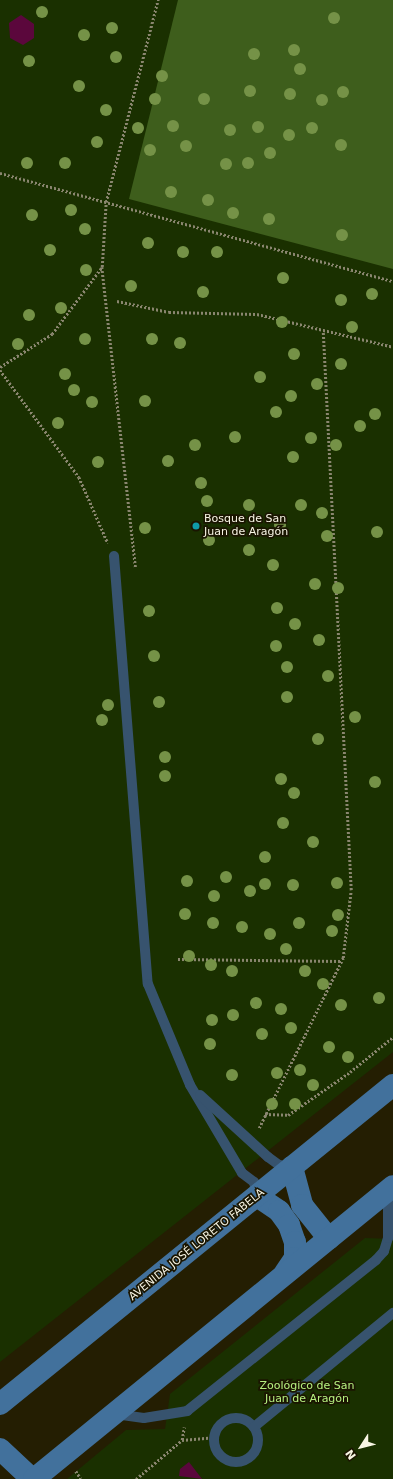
<!DOCTYPE html>
<meta charset="utf-8">
<style>
body{margin:0}
#map{position:relative;width:393px;height:1479px;overflow:hidden;background:#241e02;font-family:"DejaVu Sans",sans-serif}
div>[style]{position:absolute}
.green>*{inset:0;background:#1a3000}
.forest>*{inset:0;background:#3e5e1c}
.building>*{inset:0;background:#5b073c}
.path>*{height:2.5px;margin-top:-1.25px;transform-origin:0;background:repeating-linear-gradient(90deg,#8a866f 0 2px,transparent 0 4px)}
.service>*{height:10px;margin:-5px;padding:0 5px;transform-origin:5px;border-radius:5px;background:#37536e}
.service>.ring{margin:-5px;padding:0;box-sizing:content-box;background:none;border:10px solid #37536e;border-radius:50%}
.secondary>*{height:22px;margin:-11px;padding:0 11px;transform-origin:11px;border-radius:11px;background:#42719c}
.trees>*{width:12px;height:12px;margin:-6px;border-radius:50%;background:#759247}
.dots>*{width:11px;height:11px;translate:-50% -50%;box-sizing:border-box;border:2px solid #1a1500;border-radius:50%}
span{translate:-50% -50%;white-space:nowrap;text-align:center;line-height:1.15;-webkit-text-stroke:3.5px #1a1500;paint-order:stroke}
.poi-label{font-size:11px;color:#f8f5e4}
.left{translate:0 -50%;text-align:left}
.street-label{font-size:11px;color:#f8f5e4}
.park-label{font-size:11px;color:#b7f180}
.north{position:absolute;left:341px;top:1427px;width:40px;height:40px;-webkit-text-stroke:3px #1a1500;paint-order:stroke;rotate:234deg;font-size:11px;font-weight:700;line-height:16px;text-align:center;color:#f8f5e4}
.north::after{content:'';display:block;margin:auto;width:14px;height:18px;background:#f8f5e4;clip-path:polygon(50% 0,100% 100%,50% 72%,0 100%)}
</style>
<div id="map">
<div class="green">
<div style="clip-path:polygon(0 0,393px 0,393px 1052px,0 1362px)"></div>
<div style="clip-path:polygon(365px 1238px,393px 1239px,393px 1479px,67px 1479px,126px 1430px,165px 1429px,170px 1394px)"></div>
</div>
<div class="forest">
<div style="clip-path:polygon(178px 0,393px 0,393px 269px,129px 199px)"></div>
</div>
<div class="building">
<div style="clip-path:polygon(21px 15px,34px 24px,34px 38px,23px 45px,10px 38px,9px 23px)"></div>
<div style="clip-path:polygon(189px 1462px,202px 1479px,179px 1476px,180px 1469px)"></div>
</div>
<div class="path">
<div style="left:0;top:173px;width:408px;rotate:15.4deg"></div>
<div style="left:102px;top:267px;width:303px;rotate:83.6deg"></div>
<div style="left:117px;top:301px;width:53px;rotate:11.9deg"></div>
<div style="left:169px;top:312px;width:88px;rotate:1.3deg"></div>
<div style="left:257px;top:314px;width:140px;rotate:13.6deg"></div>
<div style="left:0;top:367px;width:62px;rotate:-32.4deg"></div>
<div style="left:52px;top:334px;width:84px;rotate:-53.3deg"></div>
<div style="left:102px;top:267px;width:65px;rotate:-86.5deg"></div>
<div style="left:106px;top:202px;width:209px;rotate:-75.6deg"></div>
<div style="left:0;top:370px;width:133px;rotate:53.6deg"></div>
<div style="left:79px;top:477px;width:72px;rotate:66.3deg"></div>
<div style="left:178px;top:959px;width:163px;rotate:0.7deg"></div>
<div style="left:265px;top:1114px;width:23px;rotate:2deg"></div>
<div style="left:288px;top:1115px;width:75px;rotate:-34.7deg"></div>
<div style="left:350px;top:1072px;width:55px;rotate:-39.1deg"></div>
<div style="left:259px;top:1128px;width:190px;rotate:-63.7deg"></div>
<div style="left:343px;top:958px;width:68px;rotate:-83.3deg"></div>
<div style="left:351px;top:890px;width:560px;rotate:-92.87deg"></div>
<div style="left:182px;top:1440px;width:13px;rotate:-81deg"></div>
<div style="left:76px;top:1471px;width:9px;rotate:58deg"></div>
<div style="left:136px;top:1479px;width:60px;rotate:-40.3deg"></div>
<div style="left:182px;top:1440px;width:32px;rotate:-5deg"></div>
</div>
<div class="service">
<div style="left:114px;top:556px;width:429px;rotate:85.5deg"></div>
<div style="left:148px;top:984px;width:109px;rotate:67.4deg"></div>
<div style="left:190px;top:1085px;width:102px;rotate:59.4deg"></div>
<div style="left:242px;top:1173px;width:15px;rotate:37deg"></div>
<div style="left:254px;top:1182px;width:14px;rotate:78deg"></div>
<div style="left:200px;top:1095px;width:92px;rotate:42.4deg"></div>
<div style="left:268px;top:1157px;width:14px;rotate:36deg"></div>
<div style="left:279px;top:1165px;width:12px;rotate:9deg"></div>
<div style="left:115px;top:1414px;width:29px;rotate:8deg"></div>
<div style="left:144px;top:1418px;width:44px;rotate:-9.2deg"></div>
<div style="left:187px;top:1411px;width:242px;rotate:-38.6deg"></div>
<div style="left:376px;top:1260px;width:12px;rotate:-48deg"></div>
<div style="left:384px;top:1251px;width:14px;rotate:-73deg"></div>
<div style="left:388px;top:1238px;width:47px;rotate:-90deg"></div>
<div class="ring" style="left:214px;top:1418px;width:34px;height:34px"></div>
<div style="left:254px;top:1427px;width:180px;rotate:-39.4deg"></div>
</div>
<div class="secondary">
<div style="left:292px;top:1167px;width:39px;rotate:75deg"></div>
<div style="left:302px;top:1205px;width:43px;rotate:51.5deg"></div>
<div style="left:257px;top:1196px;width:27px;rotate:34deg"></div>
<div style="left:279px;top:1211px;width:17px;rotate:54deg"></div>
<div style="left:289px;top:1225px;width:18px;rotate:71deg"></div>
<div style="left:295px;top:1242px;width:16px;rotate:90deg"></div>
<div style="left:295px;top:1258px;width:18px;rotate:124deg"></div>
<div style="left:0;top:1404px;width:506px;rotate:-39.07deg"></div>
<div style="left:0;top:1449px;width:44px;rotate:43.2deg"></div>
<div style="left:34px;top:1479px;width:463px;rotate:-39.2deg"></div>
</div>
<div class="trees">
<div style="left:42px;top:12px"></div>
<div style="left:334px;top:18px"></div>
<div style="left:112px;top:28px"></div>
<div style="left:84px;top:35px"></div>
<div style="left:294px;top:50px"></div>
<div style="left:254px;top:54px"></div>
<div style="left:116px;top:57px"></div>
<div style="left:29px;top:61px"></div>
<div style="left:300px;top:69px"></div>
<div style="left:162px;top:76px"></div>
<div style="left:79px;top:86px"></div>
<div style="left:250px;top:91px"></div>
<div style="left:343px;top:92px"></div>
<div style="left:290px;top:94px"></div>
<div style="left:155px;top:99px"></div>
<div style="left:204px;top:99px"></div>
<div style="left:322px;top:100px"></div>
<div style="left:106px;top:110px"></div>
<div style="left:173px;top:126px"></div>
<div style="left:258px;top:127px"></div>
<div style="left:138px;top:128px"></div>
<div style="left:312px;top:128px"></div>
<div style="left:230px;top:130px"></div>
<div style="left:289px;top:135px"></div>
<div style="left:97px;top:142px"></div>
<div style="left:341px;top:145px"></div>
<div style="left:186px;top:146px"></div>
<div style="left:150px;top:150px"></div>
<div style="left:270px;top:153px"></div>
<div style="left:27px;top:163px"></div>
<div style="left:65px;top:163px"></div>
<div style="left:248px;top:163px"></div>
<div style="left:226px;top:164px"></div>
<div style="left:171px;top:192px"></div>
<div style="left:208px;top:200px"></div>
<div style="left:71px;top:210px"></div>
<div style="left:233px;top:213px"></div>
<div style="left:32px;top:215px"></div>
<div style="left:269px;top:219px"></div>
<div style="left:85px;top:229px"></div>
<div style="left:342px;top:235px"></div>
<div style="left:148px;top:243px"></div>
<div style="left:50px;top:250px"></div>
<div style="left:183px;top:252px"></div>
<div style="left:217px;top:252px"></div>
<div style="left:86px;top:270px"></div>
<div style="left:283px;top:278px"></div>
<div style="left:131px;top:286px"></div>
<div style="left:203px;top:292px"></div>
<div style="left:372px;top:294px"></div>
<div style="left:341px;top:300px"></div>
<div style="left:61px;top:308px"></div>
<div style="left:29px;top:315px"></div>
<div style="left:282px;top:322px"></div>
<div style="left:352px;top:327px"></div>
<div style="left:85px;top:339px"></div>
<div style="left:152px;top:339px"></div>
<div style="left:180px;top:343px"></div>
<div style="left:18px;top:344px"></div>
<div style="left:294px;top:354px"></div>
<div style="left:341px;top:364px"></div>
<div style="left:65px;top:374px"></div>
<div style="left:260px;top:377px"></div>
<div style="left:317px;top:384px"></div>
<div style="left:74px;top:390px"></div>
<div style="left:291px;top:396px"></div>
<div style="left:145px;top:401px"></div>
<div style="left:92px;top:402px"></div>
<div style="left:276px;top:412px"></div>
<div style="left:375px;top:414px"></div>
<div style="left:58px;top:423px"></div>
<div style="left:360px;top:426px"></div>
<div style="left:235px;top:437px"></div>
<div style="left:311px;top:438px"></div>
<div style="left:195px;top:445px"></div>
<div style="left:336px;top:445px"></div>
<div style="left:293px;top:457px"></div>
<div style="left:168px;top:461px"></div>
<div style="left:98px;top:462px"></div>
<div style="left:201px;top:483px"></div>
<div style="left:207px;top:501px"></div>
<div style="left:249px;top:505px"></div>
<div style="left:301px;top:505px"></div>
<div style="left:322px;top:513px"></div>
<div style="left:280px;top:525px"></div>
<div style="left:145px;top:528px"></div>
<div style="left:377px;top:532px"></div>
<div style="left:327px;top:536px"></div>
<div style="left:209px;top:540px"></div>
<div style="left:249px;top:550px"></div>
<div style="left:273px;top:565px"></div>
<div style="left:315px;top:584px"></div>
<div style="left:338px;top:588px"></div>
<div style="left:277px;top:608px"></div>
<div style="left:149px;top:611px"></div>
<div style="left:295px;top:624px"></div>
<div style="left:319px;top:640px"></div>
<div style="left:276px;top:646px"></div>
<div style="left:154px;top:656px"></div>
<div style="left:287px;top:667px"></div>
<div style="left:328px;top:676px"></div>
<div style="left:287px;top:697px"></div>
<div style="left:159px;top:702px"></div>
<div style="left:108px;top:705px"></div>
<div style="left:355px;top:717px"></div>
<div style="left:102px;top:720px"></div>
<div style="left:318px;top:739px"></div>
<div style="left:165px;top:757px"></div>
<div style="left:165px;top:776px"></div>
<div style="left:281px;top:779px"></div>
<div style="left:375px;top:782px"></div>
<div style="left:294px;top:793px"></div>
<div style="left:283px;top:823px"></div>
<div style="left:313px;top:842px"></div>
<div style="left:265px;top:857px"></div>
<div style="left:226px;top:877px"></div>
<div style="left:187px;top:881px"></div>
<div style="left:337px;top:883px"></div>
<div style="left:265px;top:884px"></div>
<div style="left:293px;top:885px"></div>
<div style="left:250px;top:891px"></div>
<div style="left:214px;top:896px"></div>
<div style="left:185px;top:914px"></div>
<div style="left:338px;top:915px"></div>
<div style="left:213px;top:923px"></div>
<div style="left:299px;top:923px"></div>
<div style="left:242px;top:927px"></div>
<div style="left:332px;top:931px"></div>
<div style="left:270px;top:934px"></div>
<div style="left:286px;top:949px"></div>
<div style="left:189px;top:956px"></div>
<div style="left:211px;top:965px"></div>
<div style="left:232px;top:971px"></div>
<div style="left:305px;top:971px"></div>
<div style="left:323px;top:984px"></div>
<div style="left:379px;top:998px"></div>
<div style="left:256px;top:1003px"></div>
<div style="left:341px;top:1005px"></div>
<div style="left:281px;top:1009px"></div>
<div style="left:233px;top:1015px"></div>
<div style="left:212px;top:1020px"></div>
<div style="left:291px;top:1028px"></div>
<div style="left:262px;top:1034px"></div>
<div style="left:210px;top:1044px"></div>
<div style="left:329px;top:1047px"></div>
<div style="left:348px;top:1057px"></div>
<div style="left:300px;top:1070px"></div>
<div style="left:277px;top:1073px"></div>
<div style="left:232px;top:1075px"></div>
<div style="left:313px;top:1085px"></div>
<div style="left:272px;top:1104px"></div>
<div style="left:295px;top:1104px"></div>
</div>
<div class="dots">
<div style="left:196px;top:526px;background:#0f9aa8"></div>
</div>
<div class="poi-label">
<span class="left" style="left:204px;top:526px">Bosque de San<br>Juan de Aragón</span>
</div>
<div class="street-label">
<span style="left:197px;top:1245px;rotate:-39deg">AVENIDA JOSÉ LORETO FABELA</span>
</div>
<div class="park-label">
<span style="left:307px;top:1393px">Zoológico de San<br>Juan de Aragón</span>
</div>
<div class="north">N</div>
</div>
